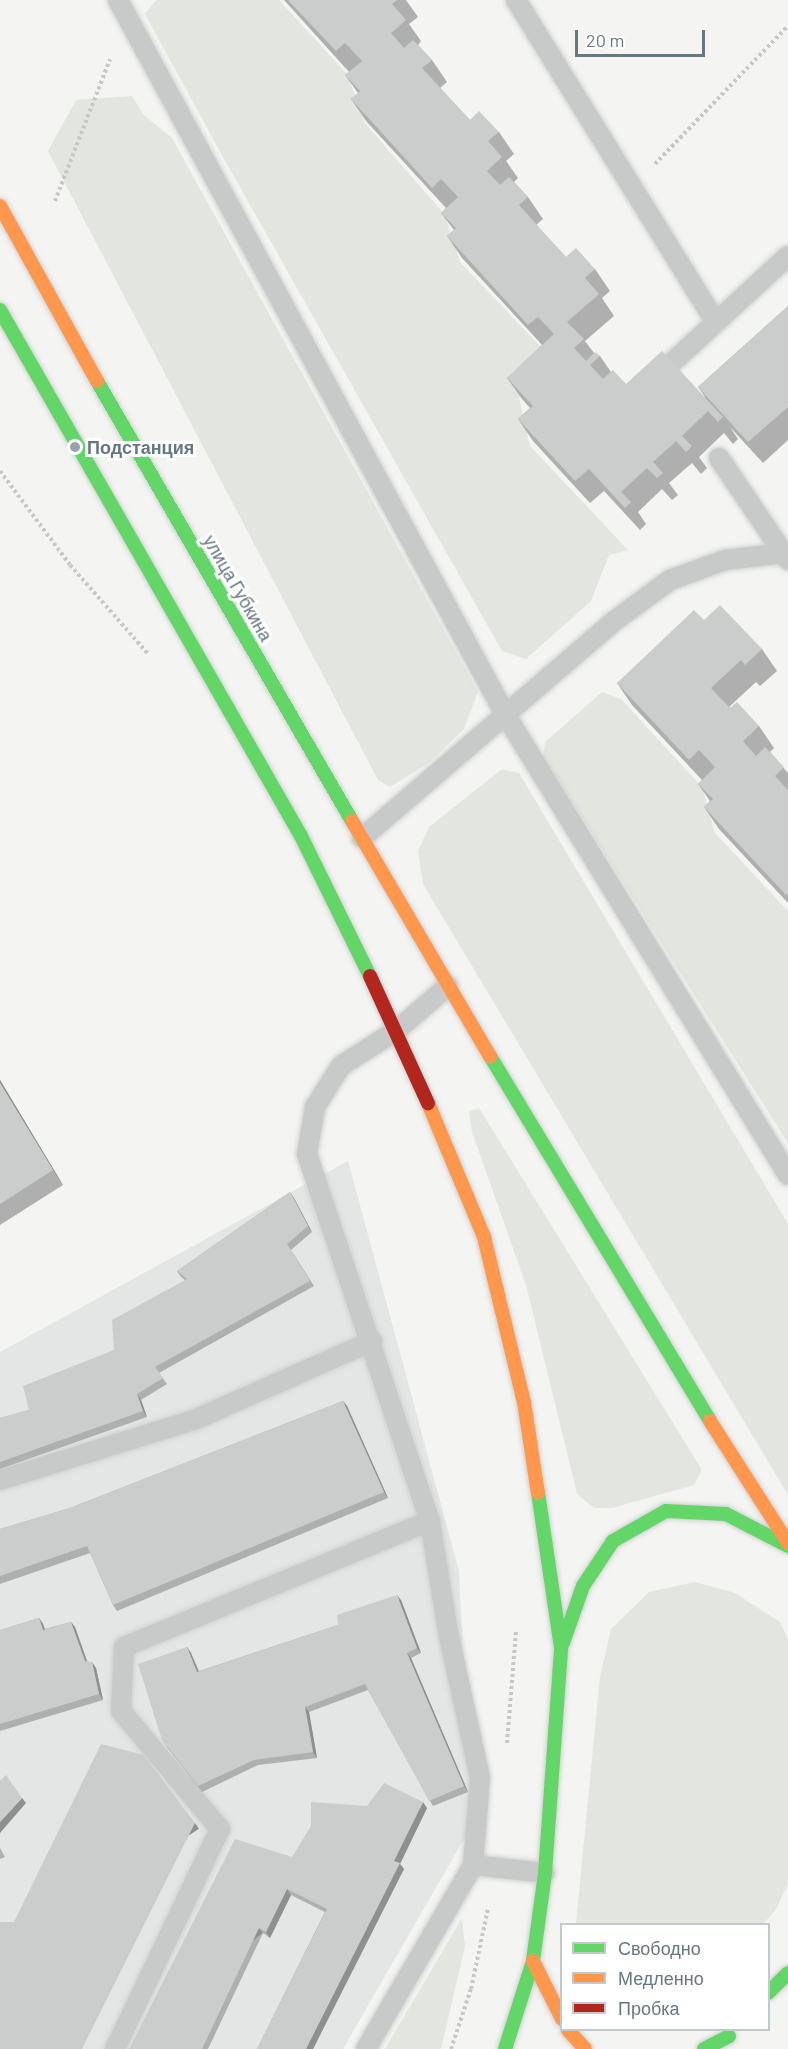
<!DOCTYPE html>
<meta charset="utf-8">
<style>
body{margin:0}
#map{position:relative;width:788px;height:2049px;overflow:hidden;background:#f4f4f2;font-family:Barlow,sans-serif}
div>[style]{position:absolute}
.built>*{inset:0;background:#e4e5e5}
.green>*{inset:0;background:#e3e6e0}
.path>*{height:4px;margin-top:-2px;transform-origin:0;background:repeating-linear-gradient(90deg,#c6c7c8 0 3px,transparent 0 6px)}
.roads{filter:drop-shadow(0 0 2px #d0d1d2) drop-shadow(0 0 2px #d0d1d2)}
.lane>*{height:20px;margin:-10px;padding:0 10px;transform-origin:10px;border-radius:10px;background:#c8caca}
.fast>*{height:14px;margin:-7px;padding:0 7px;transform-origin:7px;border-radius:7px;background:#63d668}
.slow>*{height:14px;margin:-7px;padding:0 7px;transform-origin:7px;border-radius:7px;background:#ff974d}
.jam>*{height:14px;margin:-7px;padding:0 7px;transform-origin:7px;border-radius:7px;background:#b3261e}
.wall>*{inset:0;background:#afafaf}
.shaded-wall>*{inset:0;background:#8e8f8f;transform-origin:0 0}
.building>*{inset:0;background:#cbcccc}
.dots>*{width:16px;height:16px;translate:-50% -50%;box-sizing:border-box;border:3px solid #fff;border-radius:50%}
span{translate:-50% -50%;white-space:nowrap;text-align:center;line-height:1.15;-webkit-text-stroke:6px #fff;paint-order:stroke}
.poi-label{font-size:18px;color:#657781;font-weight:700}
.left{translate:0 -50%;text-align:left}
.street-label{font-size:18px;color:#657781}
.legend{position:absolute;left:560px;top:1923px;width:210px;height:108px;box-sizing:border-box;background:#fff;border:2px solid #c1c9cd;margin:0;padding:8px 10px;list-style:none;font-size:18px;color:#657781}
.legend li{display:flex;align-items:center;gap:12px;height:30px}
.legend b{width:30px;border:2px solid #c1c9cd}
.scale{position:absolute;left:575px;top:30px;width:130px;height:27px;box-sizing:border-box;border:3px solid #657781;border-top:0;padding-left:8px;font-size:18px;line-height:21px;white-space:nowrap;color:#657781;-webkit-text-stroke:4px #fff;paint-order:stroke}
</style>
<div id="map">
<div class="built">
<div style="clip-path:polygon(348px 1161px,459px 1571px,472px 1825px,343px 2049px,0 2049px,0 1352px)"></div>
</div>
<div class="green">
<div style="clip-path:polygon(156px 0,279px 0,348px 75px,364px 122px,445px 215px,460px 262px,556px 363px,519px 398px,530px 446px,628px 550px,609px 555px,591px 601px,526px 659px,502px 651px,224px 159px,145px 14px)"></div>
<div style="clip-path:polygon(132px 96px,144px 115px,172px 138px,478px 692px,464px 729px,429px 763px,390px 787px,378px 780px,48px 151px,76px 100px)"></div>
<div style="clip-path:polygon(602px 692px,621px 699px,702px 787px,715px 833px,788px 911px,788px 1143px,543px 756px,545px 742px)"></div>
<div style="clip-path:polygon(502px 769px,519px 773px,788px 1224px,788px 1495px,423px 884px,418px 851px,429px 827px)"></div>
<div style="clip-path:polygon(479px 1108px,702px 1470px,694px 1485px,612px 1508px,594px 1508px,577px 1494px,526px 1285px,472px 1132px,469px 1112px)"></div>
<div style="clip-path:polygon(695px 1582px,735px 1593px,780px 1622px,788px 1639px,788px 1884px,775px 1911px,763px 1924px,576px 1924px,600px 1676px,611px 1629px,649px 1592px)"></div>
<div style="clip-path:polygon(462px 1918px,465px 1946px,441px 2049px,385px 2049px)"></div>
</div>
<div class="path">
<div style="left:655px;top:164px;width:192px;rotate:-46.1deg"></div>
<div style="left:55px;top:201px;width:152px;rotate:-68.8deg"></div>
<div style="left:0;top:471px;width:117px;rotate:53.3deg"></div>
<div style="left:70px;top:565px;width:120px;rotate:48.7deg"></div>
<div style="left:507px;top:1743px;width:113px;rotate:-85.4deg"></div>
<div style="left:451px;top:2049px;width:63px;rotate:-71.6deg"></div>
<div style="left:471px;top:1989px;width:83px;rotate:-78.1deg"></div>
</div>
<div class="roads">
<div class="lane">
<div style="left:118px;top:0;width:812px;rotate:61.54deg"></div>
<div style="left:505px;top:714px;width:541px;rotate:58.45deg"></div>
<div style="left:516px;top:0;width:379px;rotate:58.2deg"></div>
<div style="left:653px;top:380px;width:183px;rotate:-42.6deg"></div>
<div style="left:719px;top:458px;width:123px;rotate:55.9deg"></div>
<div style="left:362px;top:838px;width:331px;rotate:-40.7deg"></div>
<div style="left:613px;top:622px;width:71px;rotate:-36.4deg"></div>
<div style="left:670px;top:580px;width:59px;rotate:-20deg"></div>
<div style="left:725px;top:560px;width:60px;rotate:-6.7deg"></div>
<div style="left:448px;top:986px;width:67px;rotate:139.2deg"></div>
<div style="left:397px;top:1030px;width:67px;rotate:147.3deg"></div>
<div style="left:341px;top:1066px;width:49px;rotate:122.4deg"></div>
<div style="left:315px;top:1107px;width:48px;rotate:99.7deg"></div>
<div style="left:307px;top:1154px;width:387px;rotate:71.5deg"></div>
<div style="left:430px;top:1521px;width:112px;rotate:80.8deg"></div>
<div style="left:448px;top:1632px;width:149px;rotate:77.6deg"></div>
<div style="left:480px;top:1778px;width:87px;rotate:94.6deg"></div>
<div style="left:0;top:1480px;width:203px;rotate:-17.2deg"></div>
<div style="left:194px;top:1420px;width:195px;rotate:-23.9deg"></div>
<div style="left:115px;top:2049px;width:244px;rotate:-64.5deg"></div>
<div style="left:220px;top:1829px;width:154px;rotate:-130deg"></div>
<div style="left:121px;top:1711px;width:64px;rotate:-87.3deg"></div>
<div style="left:124px;top:1647px;width:331px;rotate:-22.4deg"></div>
<div style="left:366px;top:2049px;width:213px;rotate:-59.8deg"></div>
<div style="left:473px;top:1865px;width:72px;rotate:6.3deg"></div>
</div>
<div class="fast">
<div style="left:0;top:310px;width:606px;rotate:60.22deg"></div>
<div style="left:301px;top:836px;width:156px;rotate:63.8deg"></div>
<div style="left:97px;top:381px;width:509px;rotate:59.91deg"></div>
<div style="left:490px;top:1056px;width:426px;rotate:58.9deg"></div>
<div style="left:563px;top:1643px;width:60px;rotate:-70.7deg"></div>
<div style="left:583px;top:1586px;width:54px;rotate:-56.3deg"></div>
<div style="left:613px;top:1541px;width:61px;rotate:-29.5deg"></div>
<div style="left:666px;top:1511px;width:60px;rotate:2.9deg"></div>
<div style="left:726px;top:1514px;width:70px;rotate:27.3deg"></div>
<div style="left:768px;top:1993px;width:28px;rotate:-45deg"></div>
<div style="left:505px;top:2049px;width:92px;rotate:-72.3deg"></div>
<div style="left:533px;top:1961px;width:89px;rotate:-82.2deg"></div>
<div style="left:545px;top:1873px;width:226px;rotate:-85.9deg"></div>
<div style="left:561px;top:1648px;width:157px;rotate:-98.4deg"></div>
<div style="left:704px;top:2049px;width:28px;rotate:-27deg"></div>
</div>
<div class="slow">
<div style="left:0;top:206px;width:200px;rotate:61deg"></div>
<div style="left:352px;top:821px;width:273px;rotate:59.6deg"></div>
<div style="left:428px;top:1103px;width:145px;rotate:67.3deg"></div>
<div style="left:484px;top:1237px;width:170px;rotate:76.4deg"></div>
<div style="left:524px;top:1402px;width:92px;rotate:81.3deg"></div>
<div style="left:710px;top:1421px;width:145px;rotate:57.4deg"></div>
<div style="left:533px;top:1961px;width:65px;rotate:63.4deg"></div>
<div style="left:568px;top:2030px;width:25px;rotate:48deg"></div>
</div>
<div class="jam">
<div style="left:370px;top:976px;width:140px;rotate:65.5deg"></div>
</div>
</div>
<div class="wall">
<div style="clip-path:polygon(284px 0,406px 0,418px 17px,409px 24px,421px 41px,418px 45px,432px 60px,447px 82px,440px 88px,470px 120px,499px 132px,514px 154px,506px 161px,518px 178px,514px 182px,528px 197px,543px 219px,536px 225px,566px 257px,595px 269px,610px 291px,602px 298px,614px 316px,585px 341px,594px 353px,600px 356px,611px 372px,626px 384px,705px 397px,698px 387px,788px 306px,788px 440px,763px 463px,730px 427px,738px 439px,733px 444px,724px 433px,699px 457px,707px 468px,701px 474px,692px 463px,669px 483px,678px 495px,672px 500px,662px 489px,638px 512px,646px 524px,640px 530px,604px 491px,590px 503px,533px 441px,518px 419px,530px 408px,522px 399px,507px 378px,542px 345px,462px 258px,447px 236px,454px 230px,441px 213px,446px 208px,366px 121px,351px 99px,358px 93px,345px 75px,349px 72px)"></div>
<div style="clip-path:polygon(704px 620px,762px 649px,777px 671px,760px 686px,756px 682px,729px 707px,759px 726px,774px 748px,770px 752px,788px 773px,788px 903px,719px 829px,704px 807px,710px 801px,698px 784px,702px 780px,632px 705px,617px 683px)"></div>
<div style="clip-path:polygon(0 1080px,63px 1185px,0 1225px)"></div>
<div style="clip-path:polygon(290px 1192px,312px 1232px,291px 1250px,314px 1286px,159px 1373px,167px 1384px,141px 1400px,147px 1417px,0 1469px,0 1418px,29px 1410px,114px 1350px,185px 1280px,181px 1277px,177px 1271px)"></div>
<div style="clip-path:polygon(343px 1401px,347px 1406px,388px 1498px,117px 1611px,113px 1605px,90px 1553px,0 1584px,0 1529px,70px 1508px)"></div>
<div style="clip-path:polygon(401px 1600px,421px 1653px,411px 1658px,468px 1792px,433px 1806px,368px 1690px,309px 1712px,317px 1758px,258px 1765px,202px 1792px,166px 1746px,187px 1647px,191px 1653px,199px 1671px,338px 1625px)"></div>
<div style="clip-path:polygon(39px 1618px,43px 1624px,45px 1629px,71px 1622px,75px 1627px,87px 1661px,96px 1668px,103px 1700px,0 1731px,0 1630px)"></div>
<div style="clip-path:polygon(367px 1806px,427px 1808px,400px 1864px,404px 1869px,313px 2049px,257px 2049px,325px 1912px,291px 1895px,270px 1938px,263px 1933px,208px 2049px,129px 2049px,292px 1857px)"></div>
<div style="clip-path:polygon(0 1848px,5px 1857px,0 1859px)"></div>
</div>
<div class="shaded-wall">
<div style="clip-path:polygon(0 1080px,63px 1185px,53px 1170px,0 1083px)"></div>
<div style="clip-path:polygon(290px 1192px,294px 1198px,312px 1232px,308px 1226px)"></div>
<div style="clip-path:polygon(137px 1394px,141px 1400px,147px 1417px,143px 1411px)"></div>
<div style="clip-path:polygon(343px 1401px,347px 1406px,388px 1498px,384px 1492px)"></div>
<div style="clip-path:polygon(397px 1595px,401px 1600px,421px 1653px,417px 1648px)"></div>
<div style="clip-path:polygon(39px 1618px,43px 1624px,47px 1636px,43px 1630px)"></div>
<div style="clip-path:polygon(71px 1622px,75px 1627px,89px 1667px,85px 1661px)"></div>
<div style="clip-path:polygon(187px 1647px,191px 1653px,201px 1678px,197px 1672px)"></div>
<div style="clip-path:polygon(407px 1653px,411px 1658px,468px 1792px,464px 1786px)"></div>
<div style="clip-path:polygon(92px 1662px,96px 1668px,103px 1700px,99px 1694px)"></div>
<div style="clip-path:polygon(305px 1707px,309px 1712px,317px 1758px,313px 1752px)"></div>
<div style="clip-path:polygon(22px 1798px,26px 1803px,0 1833px,0 1822px)"></div>
<div style="clip-path:polygon(423px 1802px,427px 1808px,400px 1864px,404px 1869px,313px 2049px,306px 2049px,394px 1861px)"></div>
<div style="left:195px;top:1823px;width:7px;height:253px;rotate:56deg"></div>
<div style="clip-path:polygon(287px 1889px,291px 1895px,270px 1938px,266px 1932px)"></div>
<div style="left:259px;top:1928px;width:6px;height:134px;rotate:51deg"></div>
</div>
<div class="building">
<div style="clip-path:polygon(288px 0,397px 0,392px 4px,406px 20px,391px 33px,404px 48px,413px 40px,432px 60px,422px 68px,470px 120px,479px 111px,499px 132px,488px 141px,502px 157px,487px 171px,500px 185px,509px 177px,528px 197px,519px 205px,566px 257px,576px 248px,595px 269px,585px 278px,599px 294px,567px 322px,584px 339px,574px 348px,586px 361px,595px 352px,600px 356px,590px 365px,603px 379px,613px 370px,626px 384px,662px 351px,723px 417px,718px 422px,708px 411px,682px 436px,692px 446px,686px 452px,676px 441px,653px 462px,663px 473px,657px 478px,647px 468px,621px 492px,631px 502px,625px 508px,589px 469px,575px 481px,518px 419px,533px 406px,507px 378px,554px 334px,538px 317px,528px 325px,447px 236px,456px 228px,441px 213px,458px 197px,441px 179px,432px 188px,351px 99px,360px 91px,345px 75px,362px 61px,345px 43px,336px 51px)"></div>
<div style="clip-path:polygon(788px 306px,788px 407px,748px 442px,698px 387px)"></div>
<div style="clip-path:polygon(720px 605px,762px 649px,745px 665px,741px 660px,711px 688px,730px 708px,737px 702px,759px 726px,743px 741px,756px 756px,765px 747px,784px 767px,775px 776px,788px 790px,788px 894px,786px 895px,704px 807px,713px 799px,698px 784px,715px 767px,699px 750px,689px 760px,617px 683px,694px 610px,704px 620px)"></div>
<div style="clip-path:polygon(0 1083px,53px 1170px,0 1204px)"></div>
<div style="clip-path:polygon(290px 1192px,308px 1226px,287px 1244px,310px 1281px,155px 1367px,163px 1378px,137px 1394px,143px 1411px,0 1462px,0 1418px,29px 1410px,23px 1386px,114px 1350px,112px 1320px,187px 1279px,177px 1271px)"></div>
<div style="clip-path:polygon(343px 1401px,384px 1492px,113px 1605px,87px 1546px,0 1576px,0 1529px,70px 1508px)"></div>
<div style="clip-path:polygon(397px 1595px,417px 1648px,407px 1653px,464px 1786px,429px 1801px,365px 1684px,305px 1707px,313px 1752px,254px 1760px,198px 1786px,162px 1740px,138px 1664px,187px 1647px,197px 1672px,338px 1625px,337px 1615px)"></div>
<div style="clip-path:polygon(39px 1618px,43px 1630px,71px 1622px,85px 1661px,92px 1662px,99px 1694px,0 1724px,0 1630px)"></div>
<div style="clip-path:polygon(101px 1744px,144px 1755px,195px 1823px,82px 2049px,0 2049px,0 1922px,14px 1922px)"></div>
<div style="clip-path:polygon(6px 1775px,22px 1798px,0 1822px,0 1781px)"></div>
<div style="clip-path:polygon(384px 1783px,423px 1802px,394px 1861px,400px 1863px,306px 2049px,257px 2049px,327px 1909px,287px 1889px,266px 1932px,259px 1928px,202px 2049px,129px 2049px,235px 1839px,292px 1857px,311px 1826px,311px 1802px,367px 1806px)"></div>
</div>
<div class="dots">
<div style="left:75px;top:447px;background:#97a3a9"></div>
</div>
<div class="poi-label">
<span class="left" style="left:87px;top:447px">Подстанция</span>
</div>
<div class="street-label">
<span style="left:238px;top:588px;rotate:60deg">улица Губкина</span>
</div>
<ul class="legend">
<li><b style="height:8px;background:#63d668"></b>Свободно</li>
<li><b style="height:8px;background:#ff974d"></b>Медленно</li>
<li><b style="height:8px;background:#b3261e"></b>Пробка</li>
</ul>
<div class="scale">20 m</div>
</div>
